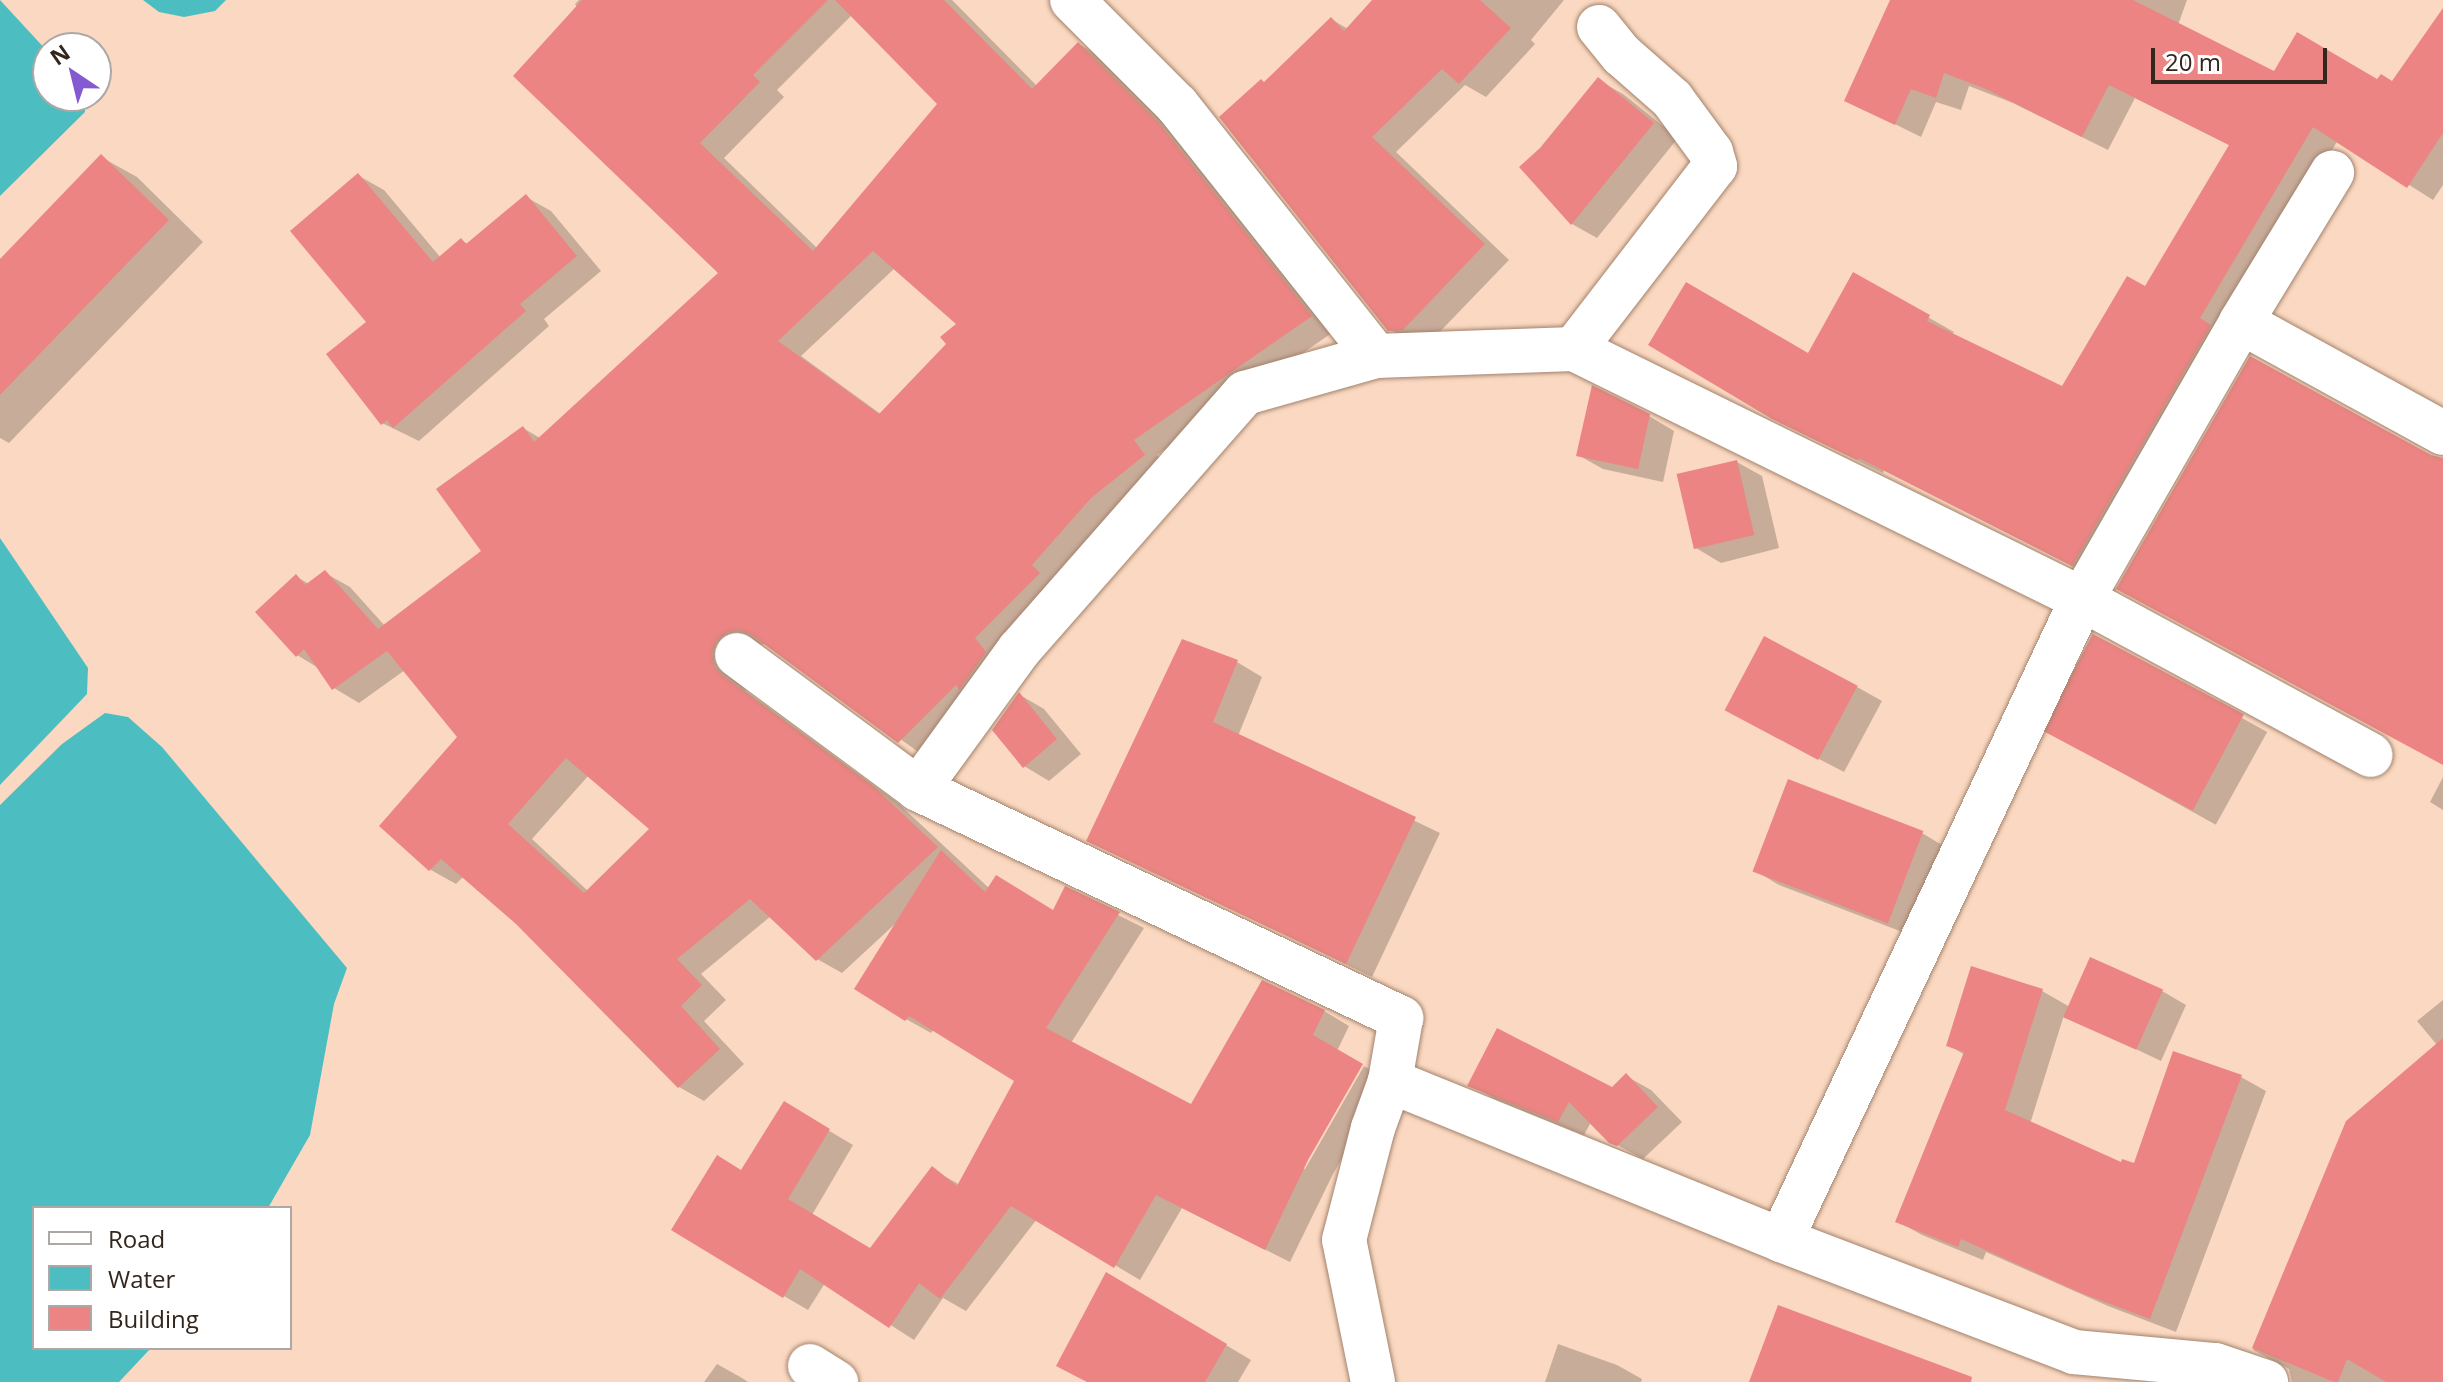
<!DOCTYPE html>
<style>
body{margin:0}
#map{position:relative;width:2443px;height:1382px;overflow:hidden;background:#fbd8c1;font-family:"Open Sans",sans-serif}
div>[style]{position:absolute}
.water>*{inset:0;background:#4cbec1}
.shadow>*{inset:0;background:#0003;transform-origin:0 0}
.building>*{inset:0;background:#eb8483;transform-origin:0 0}
.roads{filter:drop-shadow(0 0 2px #a2836d) drop-shadow(0 0 2px #a2836d)}
.minor>*{height:44px;margin:-22px;padding:0 22px;transform-origin:22px;border-radius:22px;background:#fff}
span{translate:-50% -50%;white-space:nowrap;text-align:center;line-height:1.15;-webkit-text-stroke:8px #fff;paint-order:stroke}
.legend{position:absolute;left:32px;top:1206px;width:260px;height:144px;box-sizing:border-box;background:#fff;border:2px solid #ada8a5;margin:0;padding:10px 14px;list-style:none;font-size:24px;color:#33261d}
.legend li{display:flex;align-items:center;gap:16px;height:40px}
.legend b{width:40px;border:2px solid #ada8a5}
.north{position:absolute;left:32px;top:32px;width:80px;height:80px;box-sizing:border-box;background:#fff;border:2px solid #ada8a5;border-radius:50%;rotate:325deg;font-size:22px;font-weight:700;line-height:32px;text-align:center;color:#33261d}
.north::after{content:'';display:block;margin:auto;width:28px;height:36px;background:#8559d2;clip-path:polygon(50% 0,100% 100%,50% 72%,0 100%)}
.scale{position:absolute;left:2151px;top:48px;width:176px;height:36px;box-sizing:border-box;border:4px solid #33261d;border-top:0;padding-left:10px;font-size:24px;line-height:28px;white-space:nowrap;color:#33261d;-webkit-text-stroke:6px #fff;paint-order:stroke}
</style>
<div id="map">
<div class="water">
<div style="clip-path:polygon(0 0,48px 52px,48px 96px,85px 96px,85px 112px,0 196px)"></div>
<div style="clip-path:polygon(143px 0,226px 0,215px 11px,184px 17px,159px 12px)"></div>
<div style="clip-path:polygon(0 538px,88px 668px,87px 694px,0 785px)"></div>
<div style="clip-path:polygon(105px 713px,128px 717px,162px 747px,347px 968px,334px 1004px,310px 1135px,268px 1208px,34px 1208px,34px 1348px,151px 1348px,119px 1382px,0 1382px,0 805px,62px 744px)"></div>
</div>
<div class="shadow">
<div style="clip-path:polygon(evenodd,579px 0,952px 0,1037px 86px,1079px 44px,1104px 59px,1183px 138px,1336px 330px,1157px 455px,1169px 470px,924px 756px,767px 644px,753px 645px,738px 680px,747px 692px,899px 804px,990px 889px,1054px 912px,1066px 889px,1144px 928px,1071px 1043px,1192px 1107px,1324px 1011px,1349px 1026px,1337px 1051px,1302px 1168px,1305px 1169px,1364px 1066px,1387px 1080px,1333px 1174px,1290px 1262px,1182px 1208px,1140px 1280px,1037px 1219px,966px 1311px,943px 1298px,914px 1340px,825px 1283px,808px 1310px,784px 1296px,742px 1172px,784px 1104px,853px 1145px,812px 1215px,871px 1251px,932px 1169px,960px 1185px,1017px 1080px,934px 1029px,931px 1033px,906px 1019px,895px 924px,842px 973px,817px 959px,771px 916px,701px 974px,726px 1000px,704px 1021px,744px 1064px,704px 1101px,679px 1087px,518px 923px,464px 876px,456px 884px,431px 870px,382px 825px,460px 737px,405px 670px,359px 703px,334px 688px,320px 669px,297px 655px,297px 577px,309px 584px,325px 573px,350px 587px,385px 626px,484px 552px,523px 428px,540px 438px,721px 273px,575px 4px,579px 0,852px 15px,940px 104px,817px 248px,724px 158px,784px 97px,777px 90px,852px 15px,579px 0,895px 268px,959px 324px,948px 344px,882px 415px,801px 356px,895px 268px,579px 0,589px 775px,652px 829px,588px 891px,532px 839px,589px 775px)"></div>
<div style="clip-path:polygon(1375px 0,1564px 0,1531px 40px,1535px 44px,1486px 97px,1465px 85px,1396px 152px,1509px 260px,1429px 343px,1415px 344px,1389px 329px,1265px 83px,1331px 19px,1348px 29px)"></div>
<div style="clip-path:polygon(1892px 0,2187px 0,2178px 25px,2275px 73px,2393px 83px,2443px 11px,2443px 185px,2433px 200px,2338px 140px,2223px 334px,2098px 579px,1884px 470px,1883px 473px,1799px 432px,1808px 356px,1854px 275px,1954px 332px,1951px 335px,2063px 389px,2146px 289px,2231px 146px,2135px 98px,2108px 150px,2013px 103px,1969px 86px,1961px 110px,1936px 102px,1921px 137px,1846px 100px)"></div>
<div style="clip-path:polygon(1598px 80px,1623px 94px,1678px 138px,1597px 238px,1572px 224px,1521px 167px,1542px 149px)"></div>
<div style="clip-path:polygon(101px 157px,137px 177px,203px 242px,9px 443px,0 438px,0 260px)"></div>
<div style="clip-path:polygon(359px 176px,384px 190px,441px 258px,461px 240px,468px 244px,526px 197px,551px 211px,601px 271px,544px 319px,549px 326px,419px 441px,382px 423px,369px 323px)"></div>
<div style="clip-path:polygon(1649px 416px,1674px 431px,1663px 482px,1603px 469px,1578px 455px)"></div>
<div style="clip-path:polygon(1737px 462px,1762px 476px,1779px 548px,1721px 563px,1696px 548px)"></div>
<div style="left:2094px;top:636px;width:198px;height:106px;rotate:29deg"></div>
<div style="clip-path:polygon(1237px 662px,1262px 677px,1238px 736px,1440px 833px,1372px 977px,1089px 840px)"></div>
<div style="clip-path:polygon(1857px 687px,1882px 701px,1844px 772px,1752px 724px)"></div>
<div style="clip-path:polygon(1020px 695px,1044px 709px,1081px 754px,1049px 781px,1024px 766px)"></div>
<div style="clip-path:polygon(2443px 777px,2443px 810px,2430px 802px)"></div>
<div style="clip-path:polygon(1789px 782px,1922px 833px,1947px 848px,1913px 936px,1779px 885px,1754px 870px)"></div>
<div style="clip-path:polygon(2042px 991px,2070px 1007px,2162px 991px,2186px 1005px,2161px 1061px,2064px 1015px,2030px 1124px,2122px 1165px,2135px 1166px,2241px 1077px,2266px 1091px,2176px 1332px,2108px 1306px,1986px 1252px,1983px 1260px,1922px 1235px,1897px 1221px,1965px 1055px,1948px 1045px)"></div>
<div style="clip-path:polygon(2443px 1000px,2443px 1382px,2292px 1382px,2289px 1369px,2253px 1350px,2347px 1122px,2437px 1045px,2417px 1021px)"></div>
<div style="clip-path:polygon(1626px 1076px,1651px 1090px,1682px 1122px,1643px 1159px,1610px 1141px,1591px 1122px,1584px 1135px,1495px 1099px,1470px 1085px,1612px 1089px)"></div>
<div style="clip-path:polygon(1107px 1274px,1251px 1360px,1238px 1382px,1089px 1382px)"></div>
<div style="clip-path:polygon(1558px 1344px,1617px 1365px,1642px 1379px,1641px 1382px,1545px 1382px)"></div>
<div style="clip-path:polygon(717px 1364px,742px 1378px,748px 1382px,704px 1382px)"></div>
</div>
<div class="building">
<div style="clip-path:polygon(evenodd,582px 0,828px 0,753px 75px,760px 82px,700px 143px,813px 251px,937px 104px,835px 0,944px 0,1032px 89px,1078px 42px,1158px 122px,1312px 316px,1134px 440px,1145px 455px,1091px 498px,1032px 565px,1040px 573px,975px 638px,986px 652px,959px 690px,956px 685px,898px 743px,752px 635px,739px 630px,728px 632px,717px 640px,712px 653px,714px 666px,722px 675px,874px 787px,938px 847px,816px 961px,750px 899px,677px 959px,702px 985px,681px 1006px,720px 1049px,678px 1088px,516px 924px,441px 859px,429px 871px,379px 826px,457px 737px,387px 651px,332px 690px,304px 649px,296px 657px,255px 612px,296px 574px,305px 585px,325px 570px,378px 629px,481px 551px,436px 489px,523px 426px,534px 442px,718px 273px,513px 76px,582px 0,873px 251px,956px 324px,940px 337px,946px 344px,879px 414px,778px 341px,873px 251px,582px 0,566px 758px,649px 829px,584px 893px,508px 824px,566px 758px)"></div>
<div style="clip-path:polygon(1372px 0,1480px 0,1511px 28px,1459px 84px,1442px 69px,1372px 137px,1485px 244px,1403px 330px,1388px 331px,1219px 117px,1261px 79px,1264px 82px,1331px 17px,1344px 31px)"></div>
<div style="clip-path:polygon(1890px 0,2133px 0,2274px 71px,2297px 32px,2377px 79px,2381px 74px,2392px 81px,2443px 8px,2443px 133px,2407px 188px,2313px 127px,2200px 318px,2211px 325px,2072px 566px,1859px 458px,1857px 460px,1772px 419px,1648px 345px,1686px 282px,1808px 353px,1853px 272px,1930px 315px,1927px 321px,2062px 386px,2127px 276px,2145px 286px,2229px 145px,2109px 85px,2082px 137px,1986px 89px,1944px 73px,1936px 98px,1911px 89px,1895px 125px,1844px 101px)"></div>
<div style="clip-path:polygon(1598px 77px,1654px 123px,1571px 225px,1519px 167px,1540px 148px)"></div>
<div style="clip-path:polygon(101px 154px,169px 220px,0 395px,0 259px)"></div>
<div style="clip-path:polygon(358px 173px,433px 262px,461px 238px,466px 244px,526px 194px,577px 256px,520px 304px,526px 311px,393px 428px,387px 420px,381px 425px,326px 354px,366px 322px,290px 231px)"></div>
<div style="clip-path:polygon(2250px 356px,2431px 455px,2443px 458px,2443px 765px,2116px 589px)"></div>
<div style="clip-path:polygon(1592px 385px,1650px 414px,1638px 469px,1576px 456px)"></div>
<div style="left:1737px;top:460px;width:77px;height:62px;rotate:77deg"></div>
<div style="left:2093px;top:634px;width:171px;height:109px;rotate:28deg"></div>
<div style="left:1764px;top:636px;width:106px;height:84px;rotate:28deg"></div>
<div style="clip-path:polygon(1182px 639px,1238px 660px,1213px 722px,1416px 817px,1346px 964px,1086px 841px)"></div>
<div style="clip-path:polygon(1019px 692px,1057px 739px,1023px 768px,992px 730px)"></div>
<div style="left:1788px;top:779px;width:145px;height:99px;rotate:21deg"></div>
<div style="clip-path:polygon(941px 850px,985px 892px,996px 875px,1053px 910px,1065px 886px,1120px 912px,1046px 1028px,1191px 1104px,1262px 980px,1325px 1010px,1313px 1035px,1363px 1064px,1308px 1160px,1265px 1250px,1156px 1195px,1114px 1268px,1011px 1206px,940px 1299px,919px 1283px,889px 1328px,800px 1269px,783px 1298px,671px 1230px,717px 1155px,741px 1170px,784px 1101px,830px 1129px,788px 1199px,870px 1248px,932px 1166px,957px 1186px,1014px 1081px,909px 1016px,905px 1021px,854px 989px)"></div>
<div style="left:2090px;top:957px;width:80px;height:66px;rotate:24deg"></div>
<div style="clip-path:polygon(1971px 966px,2043px 989px,2005px 1110px,2121px 1162px,2122px 1159px,2134px 1163px,2173px 1051px,2242px 1075px,2150px 1319px,2081px 1293px,1961px 1239px,1958px 1247px,1895px 1222px,1964px 1052px,1946px 1046px)"></div>
<div style="clip-path:polygon(1497px 1028px,1612px 1087px,1626px 1073px,1658px 1107px,1617px 1146px,1609px 1143px,1569px 1102px,1558px 1122px,1467px 1086px)"></div>
<div style="clip-path:polygon(2443px 1038px,2443px 1382px,2386px 1382px,2347px 1359px,2338px 1382px,2334px 1382px,2252px 1348px,2346px 1121px)"></div>
<div style="clip-path:polygon(1106px 1272px,1227px 1344px,1205px 1382px,1087px 1382px,1056px 1366px)"></div>
<div style="clip-path:polygon(1778px 1305px,1972px 1377px,1971px 1382px,1749px 1382px)"></div>
</div>
<div class="roads">
<div class="minor">
<div style="left:1072px;top:0;width:148px;rotate:45deg"></div>
<div style="left:1177px;top:105px;width:320px;rotate:51.6deg"></div>
<div style="left:1599px;top:27px;width:36px;rotate:51deg"></div>
<div style="left:1622px;top:55px;width:67px;rotate:41.3deg"></div>
<div style="left:1672px;top:99px;width:66px;rotate:53.7deg"></div>
<div style="left:1711px;top:152px;width:15px;rotate:74deg"></div>
<div style="left:1715px;top:166px;width:231px;rotate:127.6deg"></div>
<div style="left:1574px;top:349px;width:566px;rotate:26.2deg"></div>
<div style="left:2082px;top:599px;width:319px;rotate:-60.1deg"></div>
<div style="left:2241px;top:322px;width:175px;rotate:-58.6deg"></div>
<div style="left:2241px;top:322px;width:230px;rotate:28.8deg"></div>
<div style="left:737px;top:655px;width:225px;rotate:36.5deg"></div>
<div style="left:918px;top:789px;width:535px;rotate:25.37deg"></div>
<div style="left:1401px;top:1018px;width:64px;rotate:99.9deg"></div>
<div style="left:918px;top:789px;width:172px;rotate:-54deg"></div>
<div style="left:1019px;top:650px;width:342px;rotate:-48.7deg"></div>
<div style="left:1245px;top:393px;width:136px;rotate:-15.8deg"></div>
<div style="left:1376px;top:356px;width:198px;rotate:-2deg"></div>
<div style="left:1781px;top:1240px;width:708px;rotate:-64.85deg"></div>
<div style="left:2082px;top:599px;width:328px;rotate:28.4deg"></div>
<div style="left:810px;top:1366px;width:31px;rotate:32deg"></div>
<div style="left:1373px;top:1382px;width:145px;rotate:-101.5deg"></div>
<div style="left:1344px;top:1240px;width:116px;rotate:-75.5deg"></div>
<div style="left:1373px;top:1128px;width:50px;rotate:-70.1deg"></div>
<div style="left:1390px;top:1081px;width:422px;rotate:22.1deg"></div>
<div style="left:1781px;top:1240px;width:314px;rotate:20.9deg"></div>
<div style="left:2074px;top:1352px;width:142px;rotate:5.3deg"></div>
<div style="left:2215px;top:1365px;width:54px;rotate:18.4deg"></div>
</div>
</div>
<ul class="legend">
<li><b style="height:10px;background:#fff"></b>Road</li>
<li><b style="height:22px;background:#4cbec1"></b>Water</li>
<li><b style="height:22px;background:#eb8483"></b>Building</li>
</ul>
<div class="north">N</div>
<div class="scale">20 m</div>
</div>
